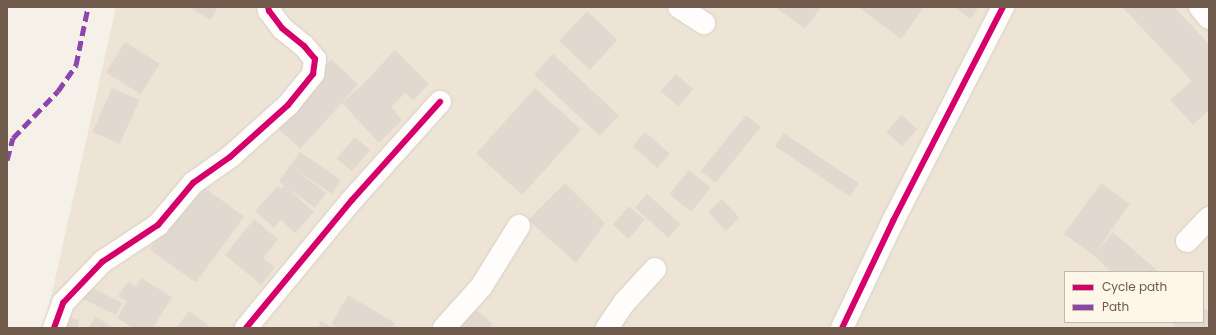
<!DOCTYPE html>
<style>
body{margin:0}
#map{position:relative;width:1216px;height:335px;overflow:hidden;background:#f5f1e8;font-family:Poppins,sans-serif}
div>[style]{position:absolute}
.residential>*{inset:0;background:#eee4d6}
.building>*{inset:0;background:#e1d9d0;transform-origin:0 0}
.roads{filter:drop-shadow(0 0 1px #d4cec6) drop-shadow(0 0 1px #d4cec6)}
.minor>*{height:22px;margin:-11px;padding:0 11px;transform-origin:11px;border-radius:11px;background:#fefdfc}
.quiet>*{height:5px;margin-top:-2.5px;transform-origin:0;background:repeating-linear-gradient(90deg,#8e44ad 0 10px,transparent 0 15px)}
.cycleway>*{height:6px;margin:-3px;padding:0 3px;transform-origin:3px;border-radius:3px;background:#d6006c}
span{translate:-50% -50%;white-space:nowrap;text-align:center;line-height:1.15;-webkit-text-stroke:4px #fef6e8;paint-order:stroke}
.frame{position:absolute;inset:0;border:8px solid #705a4b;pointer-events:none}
.legend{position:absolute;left:1064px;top:271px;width:140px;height:52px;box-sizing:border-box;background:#fef6e8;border:1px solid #c5b8a9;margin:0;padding:5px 7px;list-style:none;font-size:12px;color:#705a4b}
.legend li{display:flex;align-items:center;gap:8px;height:20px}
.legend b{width:20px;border:1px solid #c5b8a9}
</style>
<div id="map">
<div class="residential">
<div style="clip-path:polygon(evenodd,116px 7px,1209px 7px,1209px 328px,44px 328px,116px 7px,1065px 272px,1203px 272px,1203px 322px,1065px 322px,1065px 272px)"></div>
</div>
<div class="building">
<div style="clip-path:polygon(189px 7px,218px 7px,210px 20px)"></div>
<div style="clip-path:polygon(775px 7px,821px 7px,805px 29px)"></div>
<div style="clip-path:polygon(858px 7px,924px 7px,901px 39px)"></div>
<div style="clip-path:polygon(954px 7px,979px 7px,970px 19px)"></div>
<div style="clip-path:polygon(1122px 7px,1174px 7px,1209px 44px,1209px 110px,1193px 125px,1170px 100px,1192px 81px)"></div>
<div style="left:587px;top:11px;width:42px;height:41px;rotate:43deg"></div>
<div style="left:125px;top:42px;width:41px;height:36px;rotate:32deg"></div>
<div style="clip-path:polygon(395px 50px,429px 84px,413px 100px,405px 93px,391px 107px,402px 120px,379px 143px,342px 103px,300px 149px,273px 124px,331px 59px,358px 84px,342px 103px,366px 81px)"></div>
<div style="left:553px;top:54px;width:90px;height:28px;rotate:43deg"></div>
<div style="left:676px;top:74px;width:23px;height:23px;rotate:41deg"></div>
<div style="left:112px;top:88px;width:30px;height:48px;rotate:24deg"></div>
<div style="left:535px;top:88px;width:62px;height:88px;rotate:42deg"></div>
<div style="left:746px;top:115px;width:19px;height:72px;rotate:39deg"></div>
<div style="left:902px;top:115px;width:21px;height:23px;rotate:43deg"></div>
<div style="left:645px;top:132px;width:33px;height:19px;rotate:41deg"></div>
<div style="left:784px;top:133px;width:90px;height:16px;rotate:34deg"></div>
<div style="left:355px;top:137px;width:20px;height:28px;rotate:41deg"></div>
<div style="clip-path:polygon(300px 152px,341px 180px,332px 194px,295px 169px,326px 193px,315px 208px,286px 187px,314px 212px,295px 233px,281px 220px,274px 228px,255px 211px,278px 186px,282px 189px,284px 186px,279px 181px)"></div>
<div style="left:689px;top:170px;width:28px;height:31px;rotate:39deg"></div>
<div style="left:198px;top:183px;width:57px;height:82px;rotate:36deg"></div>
<div style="clip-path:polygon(565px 183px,605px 223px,576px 263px,528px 220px)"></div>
<div style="clip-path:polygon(1101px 183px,1130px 204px,1095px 253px,1113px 232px,1159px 272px,1111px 272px,1093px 255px,1064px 234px)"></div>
<div style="left:647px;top:194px;width:45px;height:18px;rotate:42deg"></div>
<div style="left:722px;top:199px;width:26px;height:19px;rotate:47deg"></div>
<div style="left:629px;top:206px;width:21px;height:25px;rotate:41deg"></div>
<div style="clip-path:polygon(254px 219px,278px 239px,263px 258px,275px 268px,261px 285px,225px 255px)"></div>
<div style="clip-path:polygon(141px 278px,172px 297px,153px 328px,133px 328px,117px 318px,127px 301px,118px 296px,128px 282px,136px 287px)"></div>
<div style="left:85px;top:284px;width:42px;height:14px;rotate:27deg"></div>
<div style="clip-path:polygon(348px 295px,395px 323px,392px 328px,337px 328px,331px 324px)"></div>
<div style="clip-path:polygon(1203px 307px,1209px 312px,1209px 328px,1177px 328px,1170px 322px,1203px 322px)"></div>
<div style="clip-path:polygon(474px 308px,493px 324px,490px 328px,456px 328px)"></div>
<div style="clip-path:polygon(189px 311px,212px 328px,176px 328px)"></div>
<div style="clip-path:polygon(62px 316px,79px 320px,78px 328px,59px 328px)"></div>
<div style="clip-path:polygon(95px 316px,114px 328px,89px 328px)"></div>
<div style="clip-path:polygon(321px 321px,333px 328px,318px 328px)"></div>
</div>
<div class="roads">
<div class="minor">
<div style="left:679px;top:7px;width:30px;rotate:33deg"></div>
<div style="left:1200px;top:7px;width:14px;rotate:51deg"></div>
<div style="left:1187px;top:241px;width:32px;rotate:-46deg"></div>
<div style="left:54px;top:328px;width:27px;rotate:-70deg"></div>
<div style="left:63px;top:303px;width:57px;rotate:-46.4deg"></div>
<div style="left:102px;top:262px;width:67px;rotate:-33.5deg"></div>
<div style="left:158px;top:225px;width:55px;rotate:-50.2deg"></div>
<div style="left:193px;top:183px;width:45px;rotate:-35.1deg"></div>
<div style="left:230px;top:157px;width:78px;rotate:-41.9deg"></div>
<div style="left:288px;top:105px;width:40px;rotate:-51deg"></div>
<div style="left:313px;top:74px;width:15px;rotate:-82deg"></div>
<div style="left:315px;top:59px;width:17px;rotate:-130deg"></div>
<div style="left:304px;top:46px;width:28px;rotate:-141deg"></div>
<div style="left:282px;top:28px;width:21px;rotate:-127deg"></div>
<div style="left:269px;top:11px;width:4px;rotate:-104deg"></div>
<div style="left:246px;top:328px;width:166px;rotate:-50.4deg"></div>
<div style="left:352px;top:200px;width:132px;rotate:-48.1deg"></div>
<div style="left:444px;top:328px;width:55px;rotate:-47.9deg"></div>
<div style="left:481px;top:287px;width:72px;rotate:-58.1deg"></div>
<div style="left:607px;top:328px;width:30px;rotate:-56deg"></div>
<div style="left:624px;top:303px;width:46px;rotate:-47.6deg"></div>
<div style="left:842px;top:328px;width:119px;rotate:-64.5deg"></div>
<div style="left:893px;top:221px;width:241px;rotate:-62.8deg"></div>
</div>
</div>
<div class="quiet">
<div style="left:7px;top:160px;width:23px;rotate:-75deg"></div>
<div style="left:13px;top:138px;width:65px;rotate:-46.2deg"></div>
<div style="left:58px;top:91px;width:32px;rotate:-55deg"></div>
<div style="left:76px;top:65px;width:59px;rotate:-78.3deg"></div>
</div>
<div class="cycleway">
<div style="left:54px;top:328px;width:27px;rotate:-70deg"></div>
<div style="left:63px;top:303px;width:57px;rotate:-46.4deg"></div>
<div style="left:102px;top:262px;width:67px;rotate:-33.5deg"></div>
<div style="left:158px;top:225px;width:55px;rotate:-50.2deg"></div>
<div style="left:193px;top:183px;width:45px;rotate:-35.1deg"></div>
<div style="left:230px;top:157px;width:78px;rotate:-41.9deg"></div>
<div style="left:288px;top:105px;width:40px;rotate:-51deg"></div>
<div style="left:313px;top:74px;width:15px;rotate:-82deg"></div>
<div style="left:315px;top:59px;width:17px;rotate:-130deg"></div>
<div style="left:304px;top:46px;width:28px;rotate:-141deg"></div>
<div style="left:282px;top:28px;width:21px;rotate:-127deg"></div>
<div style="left:269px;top:11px;width:4px;rotate:-104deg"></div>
<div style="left:246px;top:328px;width:166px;rotate:-50.4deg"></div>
<div style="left:352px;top:200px;width:132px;rotate:-48.1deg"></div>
<div style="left:842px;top:328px;width:119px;rotate:-64.5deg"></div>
<div style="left:893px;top:221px;width:241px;rotate:-62.8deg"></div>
</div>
<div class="frame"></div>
<ul class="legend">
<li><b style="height:5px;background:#d6006c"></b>Cycle path</li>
<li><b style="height:5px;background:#8e44ad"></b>Path</li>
</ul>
</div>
